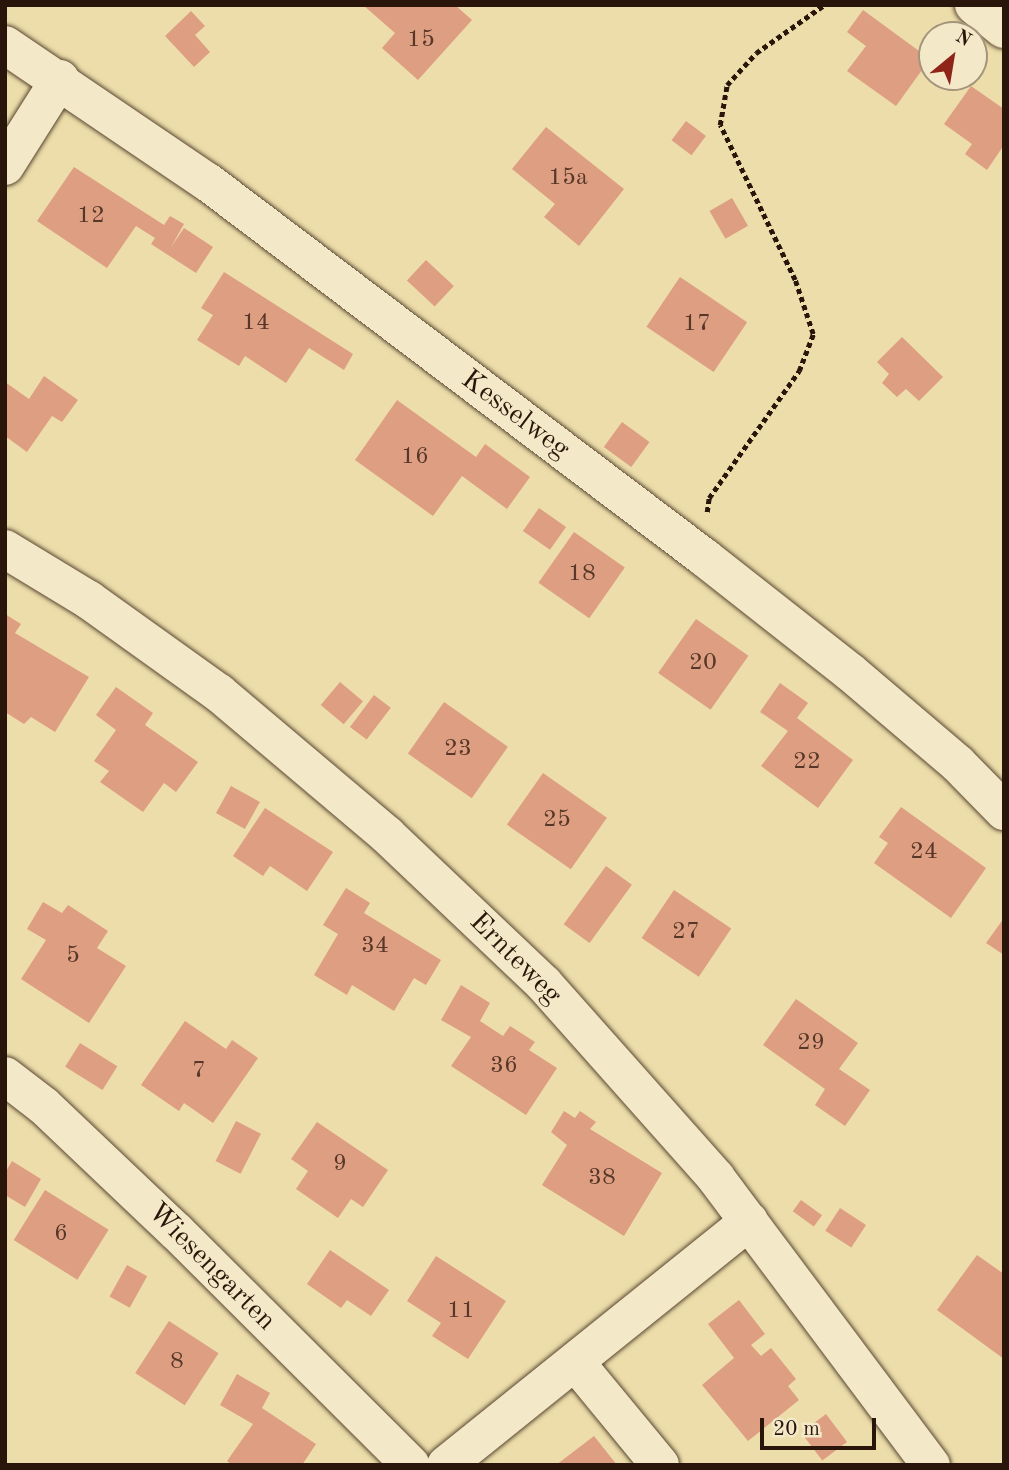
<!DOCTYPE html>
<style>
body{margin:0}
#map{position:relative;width:1009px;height:1470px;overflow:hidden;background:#ecddaa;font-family:"Old Standard TT",serif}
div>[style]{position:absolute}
.building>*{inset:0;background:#de9e82;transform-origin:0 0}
.path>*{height:4.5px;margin-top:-2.25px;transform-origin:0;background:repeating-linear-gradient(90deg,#2a150a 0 5px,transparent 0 8.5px)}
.roads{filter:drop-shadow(0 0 2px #5a4732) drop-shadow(0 0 2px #5a4732)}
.minor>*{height:38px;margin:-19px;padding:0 19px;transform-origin:19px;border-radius:19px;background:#f3e9c8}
span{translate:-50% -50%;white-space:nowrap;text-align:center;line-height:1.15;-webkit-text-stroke:5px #f3e9c8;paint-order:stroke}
.number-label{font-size:24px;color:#573728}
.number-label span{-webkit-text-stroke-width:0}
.street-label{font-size:28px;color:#2a150a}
.frame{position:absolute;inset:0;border:7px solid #2a150a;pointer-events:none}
.north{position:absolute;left:918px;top:21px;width:70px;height:70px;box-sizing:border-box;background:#f3e9c8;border:2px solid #a3947c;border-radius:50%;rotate:30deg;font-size:19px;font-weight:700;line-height:28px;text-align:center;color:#2a150a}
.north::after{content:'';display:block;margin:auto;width:24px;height:32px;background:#8f2418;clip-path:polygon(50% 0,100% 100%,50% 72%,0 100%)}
.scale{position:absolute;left:760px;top:1418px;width:116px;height:32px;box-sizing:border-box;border:4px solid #2a150a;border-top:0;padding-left:9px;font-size:21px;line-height:24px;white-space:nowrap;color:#2a150a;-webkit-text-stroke:5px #f3e9c8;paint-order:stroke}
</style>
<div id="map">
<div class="building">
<div style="clip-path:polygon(363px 5px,455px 5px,472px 20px,418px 80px,382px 48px,395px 33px)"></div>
<div style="clip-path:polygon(863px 10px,930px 59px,896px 106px,847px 71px,866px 46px,847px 32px)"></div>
<div style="clip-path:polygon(191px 11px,205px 26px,195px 35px,210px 52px,194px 67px,165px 36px)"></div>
<div style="clip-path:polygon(971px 86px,1004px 109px,1004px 145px,987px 170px,965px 154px,972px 144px,944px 124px)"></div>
<div style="left:686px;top:121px;width:25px;height:24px;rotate:37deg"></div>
<div style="clip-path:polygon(546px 127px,624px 189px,579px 246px,544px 217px,555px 204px,512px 169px)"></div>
<div style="clip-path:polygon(74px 167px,164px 225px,170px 216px,184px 224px,171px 247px,184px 228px,213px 247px,196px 273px,151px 244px,155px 238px,136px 226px,107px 268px,37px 221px)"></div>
<div style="left:732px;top:198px;width:32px;height:26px;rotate:60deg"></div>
<div style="left:426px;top:260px;width:38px;height:28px;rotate:43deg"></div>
<div style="clip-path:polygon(224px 272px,353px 354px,344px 370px,309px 348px,286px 383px,245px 356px,239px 366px,197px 340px,213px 315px,201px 308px)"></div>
<div style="left:680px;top:277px;width:81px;height:60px;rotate:34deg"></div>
<div style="clip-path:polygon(902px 337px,943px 377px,919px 401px,906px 389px,897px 397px,882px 383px,889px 374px,877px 362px)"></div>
<div style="clip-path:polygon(44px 376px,78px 400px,62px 422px,52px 416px,27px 452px,5px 436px,5px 382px,29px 399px)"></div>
<div style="clip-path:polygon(397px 400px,476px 457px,485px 444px,530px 477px,507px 509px,462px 476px,433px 516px,355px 460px)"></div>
<div style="left:622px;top:422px;width:34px;height:31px;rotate:36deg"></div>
<div style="left:539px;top:508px;width:33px;height:28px;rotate:35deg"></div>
<div style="left:574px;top:532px;width:62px;height:62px;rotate:35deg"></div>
<div style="clip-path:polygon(5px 614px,21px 624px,15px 633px,89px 677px,55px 732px,31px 717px,24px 724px,5px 712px)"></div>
<div style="left:696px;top:619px;width:64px;height:66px;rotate:35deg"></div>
<div style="left:340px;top:682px;width:30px;height:30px;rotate:40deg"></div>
<div style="clip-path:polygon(780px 683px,808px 703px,797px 718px,853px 760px,818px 808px,761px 766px,788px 731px,760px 712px)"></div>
<div style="clip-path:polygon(116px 687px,153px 713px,145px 725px,198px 762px,176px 792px,164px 783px,143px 812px,100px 782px,109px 771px,94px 761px,116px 730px,96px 715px)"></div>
<div style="left:374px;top:695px;width:21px;height:40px;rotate:37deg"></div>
<div style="left:444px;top:702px;width:78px;height:63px;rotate:35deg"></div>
<div style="left:543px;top:773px;width:78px;height:63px;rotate:35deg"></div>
<div style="left:231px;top:786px;width:33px;height:31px;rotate:29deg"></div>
<div style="clip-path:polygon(901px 807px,986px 868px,951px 918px,874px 863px,888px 843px,879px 837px)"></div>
<div style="clip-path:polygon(265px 808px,333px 852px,307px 891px,270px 866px,263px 876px,233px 856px)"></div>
<div style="left:606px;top:866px;width:32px;height:72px;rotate:36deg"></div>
<div style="clip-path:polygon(346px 888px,370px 903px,364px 913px,441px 960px,426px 985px,414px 978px,394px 1011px,352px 985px,347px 995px,314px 975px,338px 934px,323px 925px)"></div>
<div style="left:674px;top:890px;width:69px;height:58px;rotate:34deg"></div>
<div style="clip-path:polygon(43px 902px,62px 913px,68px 905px,108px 931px,97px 948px,126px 966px,89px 1023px,21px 979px,46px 940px,27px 929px)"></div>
<div style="clip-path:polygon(1004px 918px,1004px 955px,986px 943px)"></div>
<div style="clip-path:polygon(461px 985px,490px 1003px,480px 1021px,503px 1036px,510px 1026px,535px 1042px,529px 1050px,557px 1068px,526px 1115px,451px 1066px,471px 1037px,441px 1020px)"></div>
<div style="clip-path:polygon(796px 999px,858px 1043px,839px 1069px,870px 1090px,845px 1126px,815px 1105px,825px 1089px,763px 1045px)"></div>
<div style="clip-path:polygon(185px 1021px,226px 1049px,232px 1040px,258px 1058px,213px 1123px,184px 1103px,179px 1111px,141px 1085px)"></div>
<div style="left:80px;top:1043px;width:44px;height:28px;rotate:32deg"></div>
<div style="clip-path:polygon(564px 1111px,575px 1118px,580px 1111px,596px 1122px,590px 1129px,662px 1173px,624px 1236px,542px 1185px,567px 1145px,551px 1132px)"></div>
<div style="left:236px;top:1121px;width:28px;height:45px;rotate:27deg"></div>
<div style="clip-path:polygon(317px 1122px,388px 1170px,363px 1207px,351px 1199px,338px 1218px,296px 1189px,308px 1171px,291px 1159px)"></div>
<div style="clip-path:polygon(12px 1161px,41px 1179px,25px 1207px,5px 1195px,5px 1173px)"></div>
<div style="left:45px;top:1190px;width:75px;height:59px;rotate:32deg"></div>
<div style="left:801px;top:1200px;width:26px;height:14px;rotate:36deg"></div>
<div style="left:840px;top:1208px;width:31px;height:27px;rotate:33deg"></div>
<div style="clip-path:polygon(330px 1250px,389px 1290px,371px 1316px,347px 1300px,341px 1308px,307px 1284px)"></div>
<div style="clip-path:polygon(977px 1255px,1004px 1274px,1004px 1359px,937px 1310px)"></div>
<div style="clip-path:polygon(436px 1256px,506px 1301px,468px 1359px,432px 1336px,441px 1323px,407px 1301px)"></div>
<div style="left:127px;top:1265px;width:23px;height:36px;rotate:29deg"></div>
<div style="clip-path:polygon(739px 1300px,765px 1334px,751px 1345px,761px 1356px,771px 1348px,796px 1379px,788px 1386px,799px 1400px,748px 1441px,702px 1385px,734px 1358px,708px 1324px)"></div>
<div style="left:169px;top:1321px;width:59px;height:62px;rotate:33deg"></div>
<div style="clip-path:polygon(237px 1374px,270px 1393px,262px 1408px,316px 1444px,302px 1465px,232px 1465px,227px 1461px,253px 1424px,220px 1405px)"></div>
<div style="left:826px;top:1414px;width:35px;height:31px;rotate:53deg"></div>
<div style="clip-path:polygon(594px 1436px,617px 1465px,556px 1465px)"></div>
</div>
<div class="path">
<div style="left:707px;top:512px;width:14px;rotate:-82deg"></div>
<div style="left:709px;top:498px;width:156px;rotate:-54.7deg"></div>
<div style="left:799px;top:371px;width:40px;rotate:-69deg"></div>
<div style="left:813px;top:334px;width:57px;rotate:-108.4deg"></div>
<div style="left:795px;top:280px;width:172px;rotate:-115.8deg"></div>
<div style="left:720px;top:125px;width:41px;rotate:-80.1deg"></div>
<div style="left:727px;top:85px;width:43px;rotate:-47.8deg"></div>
<div style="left:756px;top:53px;width:83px;rotate:-35.2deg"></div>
</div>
<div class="roads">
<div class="minor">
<div style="left:974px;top:5px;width:38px;rotate:39deg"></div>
<div style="left:5px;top:45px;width:246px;rotate:34.1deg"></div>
<div style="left:209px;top:183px;width:622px;rotate:37.09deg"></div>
<div style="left:705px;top:558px;width:184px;rotate:38.2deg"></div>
<div style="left:850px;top:672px;width:142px;rotate:40.4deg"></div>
<div style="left:958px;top:764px;width:66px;rotate:45.6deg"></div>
<div style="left:5px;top:166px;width:103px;rotate:-57.7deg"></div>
<div style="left:5px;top:549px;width:98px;rotate:31.3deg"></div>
<div style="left:89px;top:600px;width:160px;rotate:35.6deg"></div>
<div style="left:219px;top:693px;width:220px;rotate:40.2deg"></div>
<div style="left:387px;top:835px;width:216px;rotate:43.5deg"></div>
<div style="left:544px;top:984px;width:259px;rotate:48.4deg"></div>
<div style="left:716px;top:1178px;width:359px;rotate:53.2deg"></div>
<div style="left:5px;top:1076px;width:49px;rotate:37.6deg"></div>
<div style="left:44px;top:1106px;width:183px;rotate:43.5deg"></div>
<div style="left:177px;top:1232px;width:330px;rotate:44.9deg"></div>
<div style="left:576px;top:1363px;width:132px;rotate:50.5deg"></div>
<div style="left:446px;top:1465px;width:389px;rotate:-38.8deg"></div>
</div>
</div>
<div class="number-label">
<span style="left:421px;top:41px">15</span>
<span style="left:568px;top:179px">15a</span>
<span style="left:91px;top:217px">12</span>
<span style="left:256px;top:324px">14</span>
<span style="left:697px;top:325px">17</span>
<span style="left:415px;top:458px">16</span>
<span style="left:582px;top:575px">18</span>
<span style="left:703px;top:664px">20</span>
<span style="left:458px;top:750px">23</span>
<span style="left:807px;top:763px">22</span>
<span style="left:557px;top:821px">25</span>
<span style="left:924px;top:853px">24</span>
<span style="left:686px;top:933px">27</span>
<span style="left:375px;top:947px">34</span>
<span style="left:73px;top:957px">5</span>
<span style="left:811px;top:1044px">29</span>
<span style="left:504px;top:1067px">36</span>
<span style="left:199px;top:1072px">7</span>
<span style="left:340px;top:1165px">9</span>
<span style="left:602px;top:1179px">38</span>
<span style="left:61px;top:1235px">6</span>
<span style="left:461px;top:1312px">11</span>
<span style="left:177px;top:1363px">8</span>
</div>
<div class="street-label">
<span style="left:515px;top:415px;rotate:37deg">Kesselweg</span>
<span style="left:515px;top:959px;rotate:45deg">Ernteweg</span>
<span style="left:211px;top:1267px;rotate:45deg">Wiesengarten</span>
</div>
<div class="frame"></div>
<div class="north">N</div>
<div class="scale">20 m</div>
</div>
